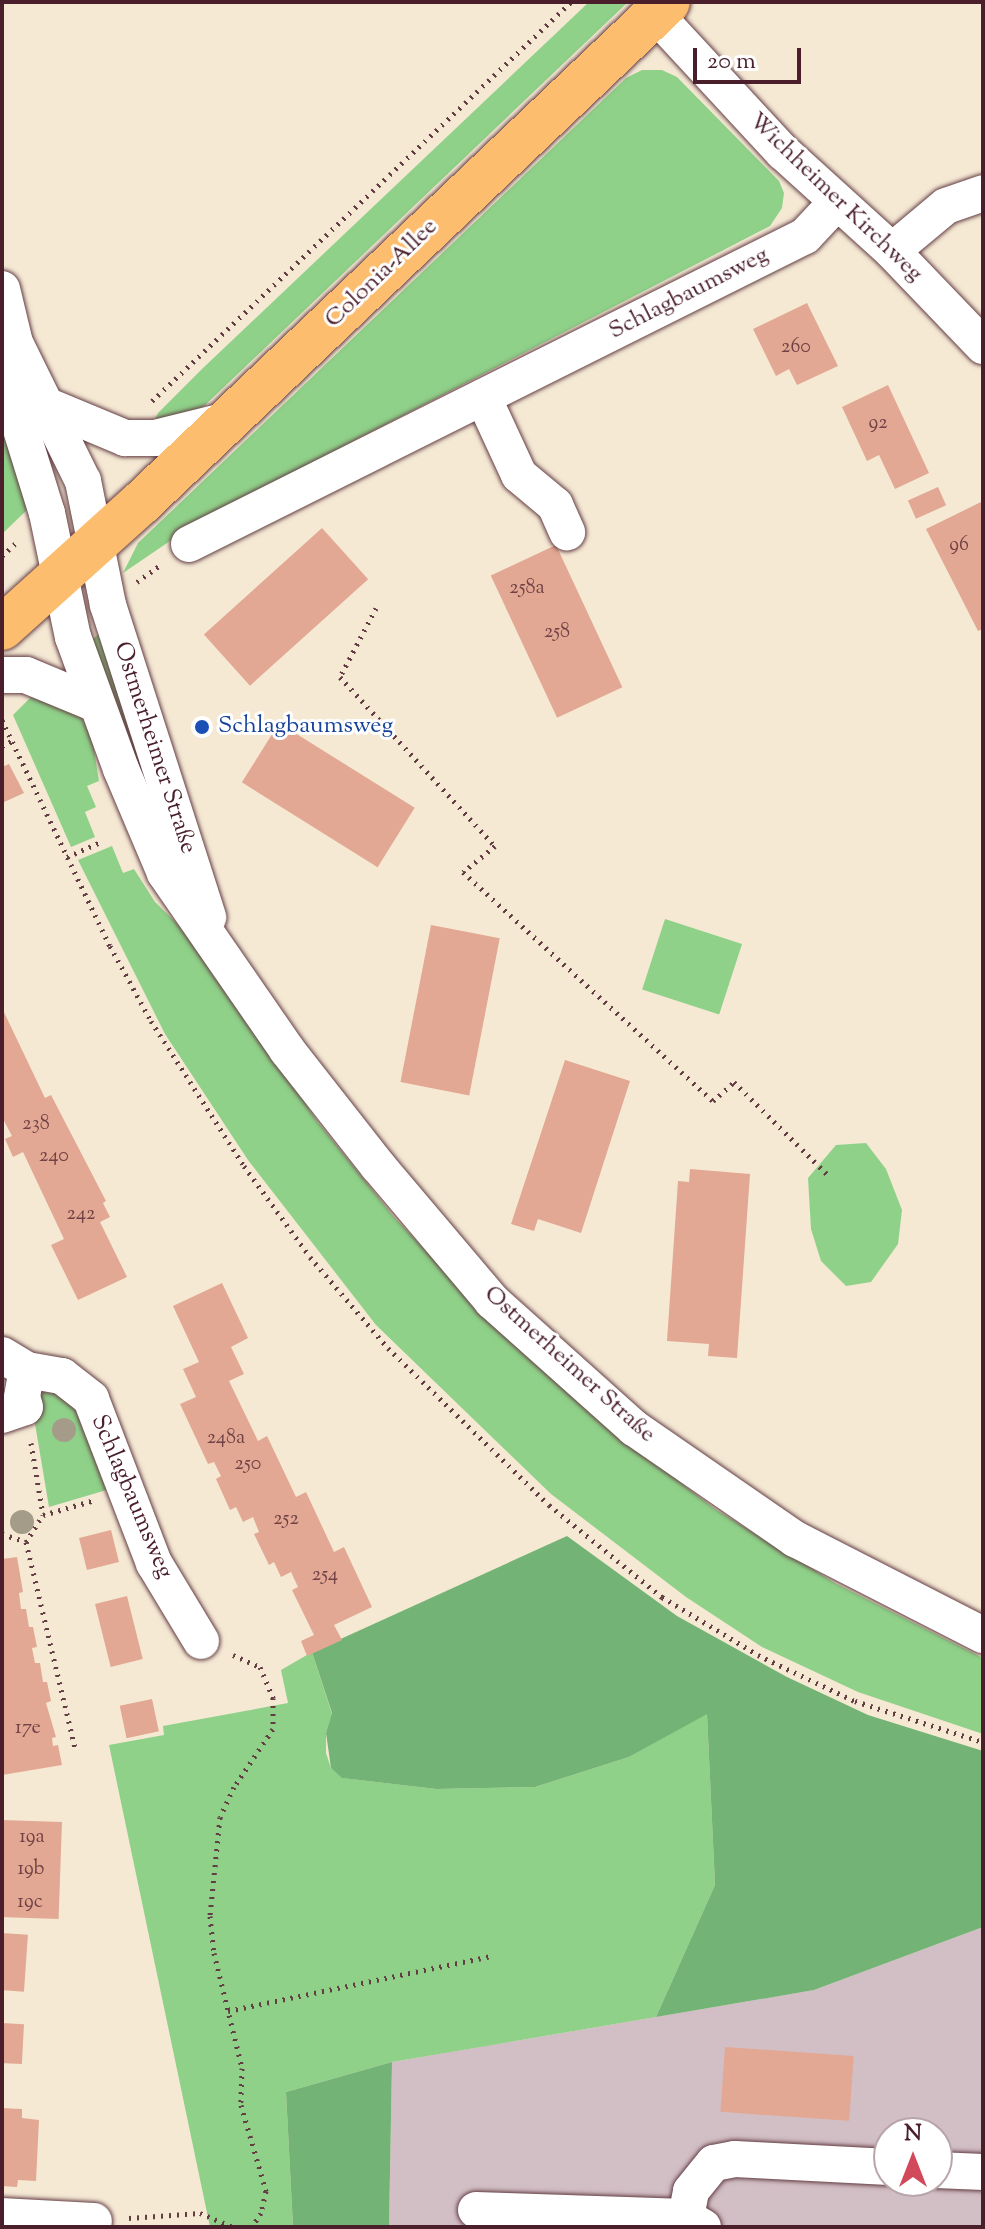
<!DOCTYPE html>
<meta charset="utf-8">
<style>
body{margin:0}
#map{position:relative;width:985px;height:2229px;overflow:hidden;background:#f5e9d4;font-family:"Sorts Mill Goudy",serif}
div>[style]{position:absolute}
.industrial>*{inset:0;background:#d2bec5}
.green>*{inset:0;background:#8fd189;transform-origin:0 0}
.forest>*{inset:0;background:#73b375}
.building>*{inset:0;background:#e2a893;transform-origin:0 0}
.path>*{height:5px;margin-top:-2.5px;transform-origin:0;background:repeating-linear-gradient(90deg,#643d44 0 2px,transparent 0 8px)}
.roads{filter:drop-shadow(0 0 2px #643d44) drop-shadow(0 0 2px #643d44)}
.minor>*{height:36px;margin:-18px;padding:0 18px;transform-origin:18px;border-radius:18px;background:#fff}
.major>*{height:44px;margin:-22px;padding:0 22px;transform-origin:22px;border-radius:22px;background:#fcbd6f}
.trees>*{width:24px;height:24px;margin:-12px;border-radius:50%;background:#a49c89}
.dots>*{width:22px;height:22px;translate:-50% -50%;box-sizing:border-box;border:4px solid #fff;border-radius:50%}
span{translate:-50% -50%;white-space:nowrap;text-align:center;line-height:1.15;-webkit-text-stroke:6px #fff;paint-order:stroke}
.number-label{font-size:20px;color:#704145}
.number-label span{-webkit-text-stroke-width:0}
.street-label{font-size:24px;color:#4a1f2b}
.transit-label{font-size:24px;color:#164399}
.left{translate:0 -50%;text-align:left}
.frame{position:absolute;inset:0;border:4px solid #4a1f2b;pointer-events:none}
.north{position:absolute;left:873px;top:2117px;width:80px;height:80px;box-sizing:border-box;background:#fff;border:2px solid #b7a5aa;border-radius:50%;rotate:0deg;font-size:22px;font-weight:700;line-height:32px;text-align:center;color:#4a1f2b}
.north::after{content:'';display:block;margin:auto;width:28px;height:36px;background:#d1495b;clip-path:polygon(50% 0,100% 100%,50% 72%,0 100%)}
.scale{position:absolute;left:693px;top:48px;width:108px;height:36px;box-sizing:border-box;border:4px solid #4a1f2b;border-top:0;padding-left:10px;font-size:24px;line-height:28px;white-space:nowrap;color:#4a1f2b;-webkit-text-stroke:6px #fff;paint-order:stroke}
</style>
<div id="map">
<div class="industrial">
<div style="clip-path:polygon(evenodd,983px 1927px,983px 2227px,389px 2227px,392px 2062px,814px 1990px,983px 1927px,889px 2133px,937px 2133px,937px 2181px,889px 2181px,889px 2133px)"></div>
</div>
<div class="green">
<div style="clip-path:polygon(589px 2px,628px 2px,203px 407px,153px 425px,158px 413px,202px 369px)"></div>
<div style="clip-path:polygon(642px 70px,662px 70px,677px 77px,779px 181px,784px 193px,782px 208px,770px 226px,201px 520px,123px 573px,138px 543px,626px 78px)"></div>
<div style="clip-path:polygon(2px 428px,27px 510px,2px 534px)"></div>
<div style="clip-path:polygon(99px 634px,164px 832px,89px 642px)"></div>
<div style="clip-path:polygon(36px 692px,67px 706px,83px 720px,92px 738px,99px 781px,87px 786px,96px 807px,85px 812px,95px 837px,71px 847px,13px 715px)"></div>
<div style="clip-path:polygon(112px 846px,123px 873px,134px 869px,155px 902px,197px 943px,317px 1121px,394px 1217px,489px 1318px,597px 1419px,715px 1509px,835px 1583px,983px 1658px,983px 1734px,858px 1692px,762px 1647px,686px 1597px,551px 1494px,376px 1325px,248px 1160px,165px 1034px,78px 860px)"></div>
<div style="left:665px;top:919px;width:81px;height:74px;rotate:18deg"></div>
<div style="clip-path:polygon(866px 1143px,886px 1169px,902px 1210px,898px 1244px,871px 1282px,846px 1286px,821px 1261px,811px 1229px,808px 1178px,836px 1145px)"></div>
<div style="clip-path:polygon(45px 1392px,60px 1395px,81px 1413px,110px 1489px,49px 1507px,30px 1394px)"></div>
<div style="clip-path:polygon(312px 1652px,332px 1714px,326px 1733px,326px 1753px,331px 1768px,343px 1778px,436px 1789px,535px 1787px,629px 1757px,707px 1713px,715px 1885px,656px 2017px,392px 2062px,286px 2092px,293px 2227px,210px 2227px,109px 1745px,164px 1735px,163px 1726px,288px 1703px,281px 1670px)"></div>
</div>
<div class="forest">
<div style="clip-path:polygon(567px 1536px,677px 1616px,787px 1677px,868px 1715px,983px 1751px,983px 1927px,814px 1990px,656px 2017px,715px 1885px,707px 1714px,629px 1757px,535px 1787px,436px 1789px,342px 1778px,331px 1768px,326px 1733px,332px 1713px,312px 1652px)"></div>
<div style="clip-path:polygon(392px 2062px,389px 2227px,293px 2227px,286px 2092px)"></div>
</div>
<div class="building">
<div style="clip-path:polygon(807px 303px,838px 366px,797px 385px,789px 369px,776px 376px,753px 329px)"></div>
<div style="clip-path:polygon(888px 385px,929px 473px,895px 489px,879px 455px,867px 461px,842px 407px)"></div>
<div style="left:938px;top:487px;width:20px;height:33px;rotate:66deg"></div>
<div style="clip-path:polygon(981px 502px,983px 629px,978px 631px,926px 529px)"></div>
<div style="left:322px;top:528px;width:69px;height:159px;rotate:48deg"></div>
<div style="left:556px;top:545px;width:157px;height:72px;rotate:65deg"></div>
<div style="left:279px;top:723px;width:160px;height:70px;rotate:32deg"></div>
<div style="clip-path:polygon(9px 764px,24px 793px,2px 803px,2px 767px)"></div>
<div style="left:431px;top:925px;width:70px;height:160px;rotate:11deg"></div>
<div style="clip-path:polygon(2px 1008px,45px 1098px,51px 1095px,106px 1201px,103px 1203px,110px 1217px,100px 1222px,127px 1277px,78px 1300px,51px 1245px,64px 1239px,23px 1152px,13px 1157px,5px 1139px,12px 1136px,2px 1117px)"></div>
<div style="clip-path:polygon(565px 1060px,630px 1081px,581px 1233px,538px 1219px,534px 1231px,511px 1224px)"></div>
<div style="clip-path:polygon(690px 1169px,750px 1174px,737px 1358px,708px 1356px,709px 1344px,667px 1341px,678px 1181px,689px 1182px)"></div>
<div style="clip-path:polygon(222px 1283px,248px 1338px,231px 1347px,244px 1374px,229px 1381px,258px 1441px,267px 1436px,296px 1497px,306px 1492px,334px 1552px,344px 1547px,372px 1607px,334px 1625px,342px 1640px,307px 1656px,301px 1641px,314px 1635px,292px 1590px,298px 1587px,291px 1572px,281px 1577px,274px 1562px,269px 1565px,254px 1534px,259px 1532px,253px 1517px,243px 1522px,236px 1507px,230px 1510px,216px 1479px,221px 1476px,214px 1462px,208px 1464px,180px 1404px,196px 1397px,183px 1369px,199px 1362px,173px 1306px)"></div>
<div style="left:111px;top:1530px;width:33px;height:33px;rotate:76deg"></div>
<div style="clip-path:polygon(17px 1557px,23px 1592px,19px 1593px,21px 1609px,26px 1609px,29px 1627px,33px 1627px,37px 1647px,32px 1648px,35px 1663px,40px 1663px,43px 1682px,47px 1682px,51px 1701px,46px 1703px,56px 1737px,52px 1738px,53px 1746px,58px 1745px,62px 1765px,2px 1775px,2px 1559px)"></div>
<div style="left:127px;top:1596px;width:65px;height:33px;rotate:76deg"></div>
<div style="left:152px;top:1699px;width:33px;height:33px;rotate:78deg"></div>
<div style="left:2px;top:1820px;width:60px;height:97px;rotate:2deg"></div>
<div style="left:2px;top:1933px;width:26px;height:57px;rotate:4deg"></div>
<div style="left:2px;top:2023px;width:22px;height:40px;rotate:3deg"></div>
<div style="left:725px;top:2047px;width:129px;height:65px;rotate:4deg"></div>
<div style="clip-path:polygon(2px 2108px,22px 2109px,22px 2118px,39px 2120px,36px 2181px,18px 2180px,17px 2187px,2px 2186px)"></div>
</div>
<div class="path">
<div style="left:152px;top:401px;width:579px;rotate:-43.6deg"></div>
<div style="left:2px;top:556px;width:22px;rotate:-43deg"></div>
<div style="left:137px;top:582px;width:31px;rotate:-36deg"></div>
<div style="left:376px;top:608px;width:78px;rotate:117.6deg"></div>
<div style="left:340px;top:677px;width:229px;rotate:47.5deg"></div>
<div style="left:495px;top:846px;width:41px;rotate:140.9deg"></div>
<div style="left:463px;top:872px;width:339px;rotate:42.5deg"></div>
<div style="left:713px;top:1101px;width:28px;rotate:-42deg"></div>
<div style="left:734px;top:1082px;width:132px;rotate:44.7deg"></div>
<div style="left:2px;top:720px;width:250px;rotate:64.5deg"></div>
<div style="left:110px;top:946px;width:85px;rotate:61.3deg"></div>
<div style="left:151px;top:1021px;width:172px;rotate:57.3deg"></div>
<div style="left:244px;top:1166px;width:112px;rotate:54deg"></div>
<div style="left:310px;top:1257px;width:120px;rotate:49.4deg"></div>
<div style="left:388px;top:1348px;width:225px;rotate:44.3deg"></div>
<div style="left:549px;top:1505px;width:146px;rotate:39.2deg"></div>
<div style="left:662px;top:1597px;width:112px;rotate:31.1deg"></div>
<div style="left:758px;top:1655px;width:107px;rotate:25.4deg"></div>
<div style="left:855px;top:1701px;width:134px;rotate:17.8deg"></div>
<div style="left:2px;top:746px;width:11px;rotate:-27deg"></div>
<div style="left:67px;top:857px;width:35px;rotate:-24deg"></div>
<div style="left:31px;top:1443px;width:73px;rotate:80.5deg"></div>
<div style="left:2px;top:1534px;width:25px;rotate:18deg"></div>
<div style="left:26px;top:1542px;width:212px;rotate:76.6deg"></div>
<div style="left:26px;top:1542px;width:32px;rotate:-58deg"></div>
<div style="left:43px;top:1515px;width:54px;rotate:-16.1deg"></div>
<div style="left:233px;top:1655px;width:30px;rotate:24deg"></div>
<div style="left:260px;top:1667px;width:34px;rotate:67deg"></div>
<div style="left:273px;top:1698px;width:31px;rotate:90deg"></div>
<div style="left:273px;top:1729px;width:70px;rotate:123.9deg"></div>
<div style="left:234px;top:1787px;width:33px;rotate:115deg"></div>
<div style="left:220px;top:1817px;width:100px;rotate:95.8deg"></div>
<div style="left:210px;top:1916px;width:37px;rotate:84deg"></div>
<div style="left:214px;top:1953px;width:118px;rotate:76.3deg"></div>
<div style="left:242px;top:2068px;width:37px;rotate:92deg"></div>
<div style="left:241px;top:2105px;width:90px;rotate:73.8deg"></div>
<div style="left:266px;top:2191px;width:23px;rotate:103deg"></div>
<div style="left:261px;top:2213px;width:17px;rotate:123deg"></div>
<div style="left:228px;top:2011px;width:269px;rotate:-11.8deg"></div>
<div style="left:129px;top:2218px;width:71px;rotate:-4deg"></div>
<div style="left:200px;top:2213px;width:36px;rotate:23deg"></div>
</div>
<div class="roads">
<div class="minor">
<div style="left:655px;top:14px;width:188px;rotate:47.2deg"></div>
<div style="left:783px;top:152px;width:147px;rotate:42.2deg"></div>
<div style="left:892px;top:251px;width:132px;rotate:46.2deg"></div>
<div style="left:892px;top:251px;width:70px;rotate:-39.8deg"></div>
<div style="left:946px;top:206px;width:39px;rotate:-19deg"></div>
<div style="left:2px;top:289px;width:56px;rotate:76.5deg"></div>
<div style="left:15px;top:343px;width:154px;rotate:63.8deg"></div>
<div style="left:83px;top:481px;width:126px;rotate:78.6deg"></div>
<div style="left:108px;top:605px;width:328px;rotate:72.2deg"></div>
<div style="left:15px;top:343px;width:61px;rotate:91.9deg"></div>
<div style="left:13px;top:404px;width:114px;rotate:72.7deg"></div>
<div style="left:47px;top:513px;width:127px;rotate:78.2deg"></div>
<div style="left:73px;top:637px;width:140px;rotate:70deg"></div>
<div style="left:121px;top:769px;width:113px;rotate:67.1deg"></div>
<div style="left:165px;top:873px;width:215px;rotate:55.4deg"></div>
<div style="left:287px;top:1050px;width:147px;rotate:51.9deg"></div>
<div style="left:378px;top:1166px;width:177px;rotate:49.8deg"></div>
<div style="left:492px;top:1301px;width:191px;rotate:41.8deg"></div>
<div style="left:634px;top:1428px;width:196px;rotate:34.6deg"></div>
<div style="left:795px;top:1539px;width:211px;rotate:27.1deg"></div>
<div style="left:483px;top:397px;width:86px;rotate:65.2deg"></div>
<div style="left:519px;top:475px;width:47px;rotate:39.8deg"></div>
<div style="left:555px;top:505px;width:30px;rotate:66deg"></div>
<div style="left:46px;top:405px;width:86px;rotate:22.7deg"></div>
<div style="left:125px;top:438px;width:30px"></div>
<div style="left:155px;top:438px;width:75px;rotate:-13.9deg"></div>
<div style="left:189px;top:544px;width:689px;rotate:-26.57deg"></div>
<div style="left:805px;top:236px;width:45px;rotate:-46.8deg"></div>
<div style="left:2px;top:675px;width:24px"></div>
<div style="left:26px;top:675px;width:76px;rotate:22.5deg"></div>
<div style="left:2px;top:1355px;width:29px;rotate:31deg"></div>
<div style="left:27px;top:1370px;width:36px;rotate:10deg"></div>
<div style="left:62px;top:1376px;width:37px;rotate:38deg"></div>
<div style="left:91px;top:1399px;width:176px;rotate:69deg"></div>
<div style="left:154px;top:1563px;width:91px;rotate:58.9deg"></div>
<div style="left:2px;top:1415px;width:24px;rotate:-19deg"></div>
<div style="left:25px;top:1407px;width:10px;rotate:-107deg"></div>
<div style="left:22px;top:1397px;width:27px;rotate:-80deg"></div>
<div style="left:937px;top:2170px;width:46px;rotate:2.5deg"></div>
<div style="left:476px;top:2210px;width:210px;rotate:1.9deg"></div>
<div style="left:2px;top:2216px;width:92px;rotate:3.1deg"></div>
<div style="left:703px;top:2227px;width:20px;rotate:-150deg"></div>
<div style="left:686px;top:2217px;width:26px;rotate:-79deg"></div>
<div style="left:691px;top:2191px;width:36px;rotate:-51deg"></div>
<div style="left:714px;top:2163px;width:21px;rotate:-11deg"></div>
<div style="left:735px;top:2159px;width:154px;rotate:3deg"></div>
</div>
<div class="major">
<div style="left:2px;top:628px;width:187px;rotate:-42deg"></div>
<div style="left:141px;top:503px;width:727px;rotate:-43.55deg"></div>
</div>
</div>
<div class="trees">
<div style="left:64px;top:1430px"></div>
<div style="left:22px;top:1522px"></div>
</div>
<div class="dots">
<div style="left:202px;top:727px;background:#1a4fb4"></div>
</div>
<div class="number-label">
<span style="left:796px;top:347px">260</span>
<span style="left:878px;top:423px">92</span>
<span style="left:959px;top:545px">96</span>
<span style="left:527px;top:588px">258a</span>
<span style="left:557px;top:632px">258</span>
<span style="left:36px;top:1124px">238</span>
<span style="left:54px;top:1156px">240</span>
<span style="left:81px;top:1214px">242</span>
<span style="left:226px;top:1438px">248a</span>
<span style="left:248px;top:1464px">250</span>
<span style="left:286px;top:1519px">252</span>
<span style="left:325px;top:1575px">254</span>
<span style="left:28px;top:1728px">17e</span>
<span style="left:32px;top:1837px">19a</span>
<span style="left:31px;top:1869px">19b</span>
<span style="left:30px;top:1902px">19c</span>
</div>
<div class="street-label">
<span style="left:835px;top:198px;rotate:44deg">Wichheimer Kirchweg</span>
<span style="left:382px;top:274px;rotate:-44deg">Colonia-Allee</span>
<span style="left:689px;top:294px;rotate:-27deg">Schlagbaumsweg</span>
<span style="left:154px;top:748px;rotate:72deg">Ostmerheimer Straße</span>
<span style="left:569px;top:1365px;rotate:42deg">Ostmerheimer Straße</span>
<span style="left:131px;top:1497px;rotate:67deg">Schlagbaumsweg</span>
</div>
<div class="transit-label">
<span class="left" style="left:218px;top:727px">Schlagbaumsweg</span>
</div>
<div class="frame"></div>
<div class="north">N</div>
<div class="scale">20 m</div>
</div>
